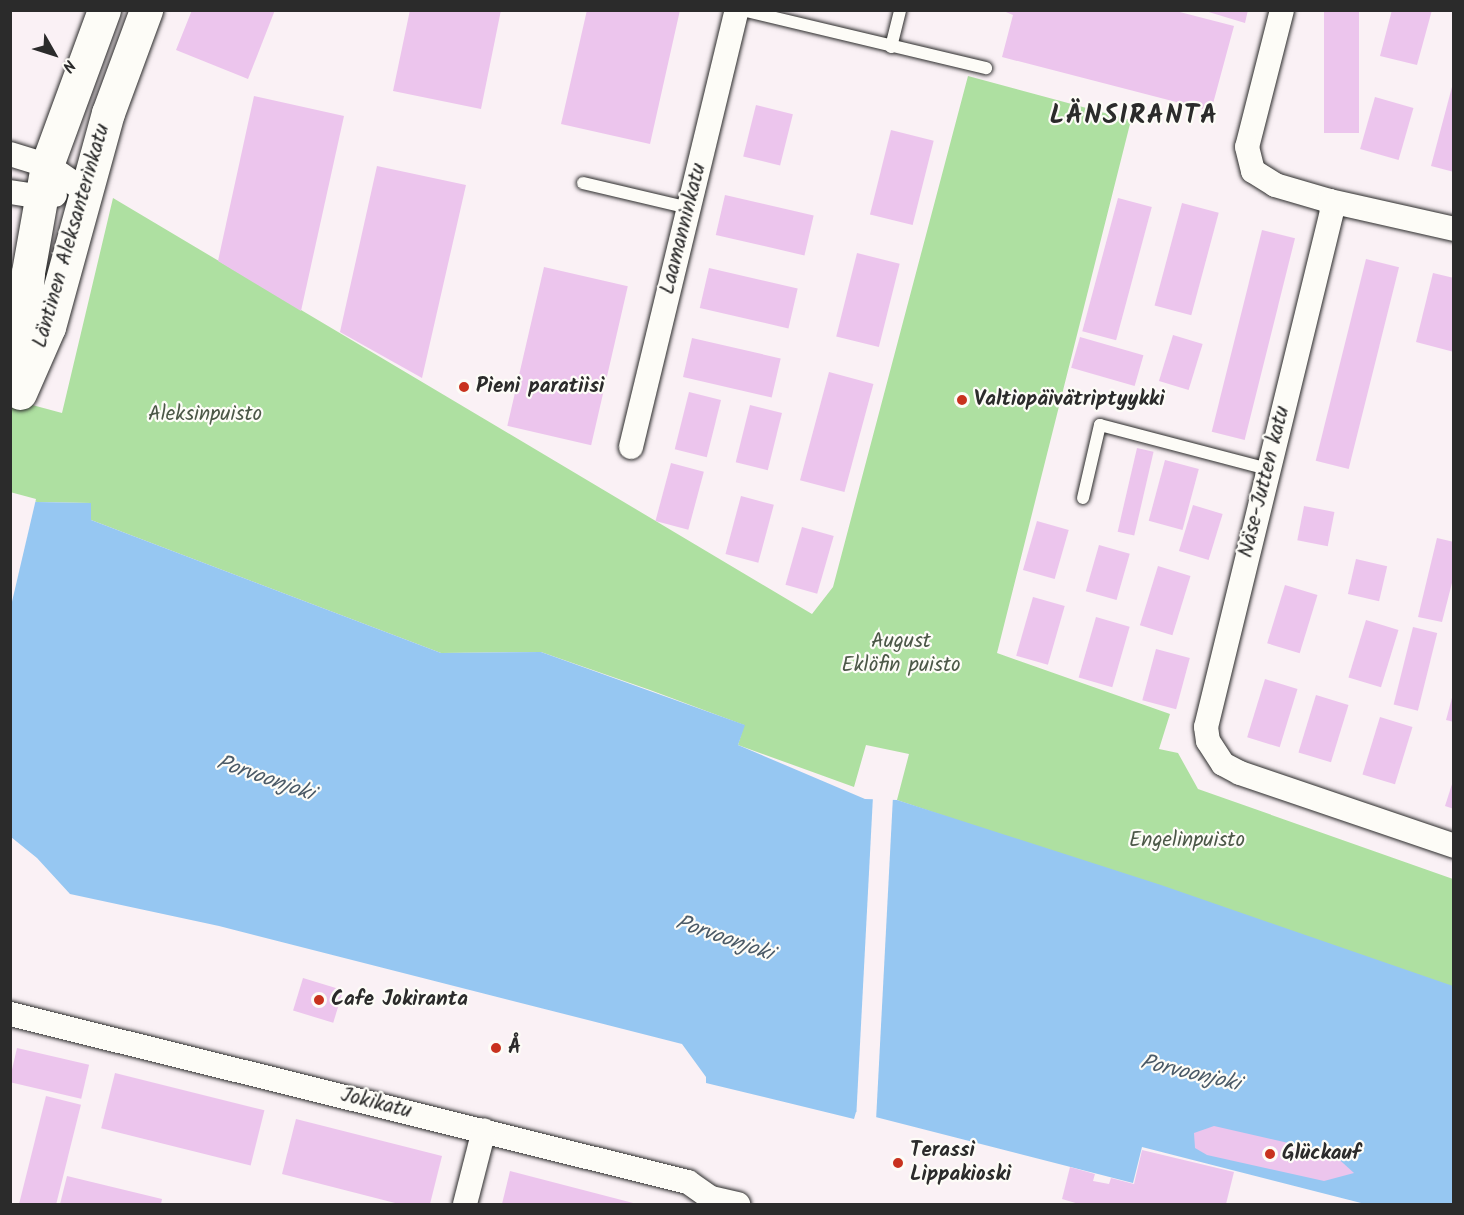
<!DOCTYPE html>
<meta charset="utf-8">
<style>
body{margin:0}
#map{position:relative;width:1464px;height:1215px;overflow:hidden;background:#faf1f5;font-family:Kalam,sans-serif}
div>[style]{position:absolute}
.green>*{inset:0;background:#aee0a1}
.water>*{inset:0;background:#96c7f2}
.pier>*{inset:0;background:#faf1f5;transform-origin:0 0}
.building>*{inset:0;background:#ecc5ed;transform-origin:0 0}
.roads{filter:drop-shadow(0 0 2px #2b2b2b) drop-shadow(0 0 2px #2b2b2b)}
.lane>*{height:12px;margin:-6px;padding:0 6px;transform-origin:6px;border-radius:6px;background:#fdfcf7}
.street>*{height:24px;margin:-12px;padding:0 12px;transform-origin:12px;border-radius:12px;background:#fdfcf7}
.secondary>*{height:33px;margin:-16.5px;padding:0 16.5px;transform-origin:16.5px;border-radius:16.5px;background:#fdfcf7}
.dots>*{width:16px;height:16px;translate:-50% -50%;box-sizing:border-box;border:3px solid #fdfcf7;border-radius:50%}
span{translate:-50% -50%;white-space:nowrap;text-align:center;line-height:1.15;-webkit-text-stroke:4.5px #fdfcf7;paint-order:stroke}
.street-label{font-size:21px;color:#2b2b2b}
.poi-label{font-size:21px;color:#2b2b2b;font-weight:700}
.left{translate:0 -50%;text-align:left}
.park-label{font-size:21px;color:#4c5848}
.water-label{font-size:22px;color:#4b5a67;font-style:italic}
.district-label{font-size:27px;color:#2b2b2b;font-weight:700;letter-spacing:1.5px}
.frame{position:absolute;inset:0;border:12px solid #2b2b2b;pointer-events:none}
.north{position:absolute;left:24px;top:24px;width:60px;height:60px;-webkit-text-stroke:4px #fdfcf7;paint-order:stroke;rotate:129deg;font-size:16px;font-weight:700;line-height:24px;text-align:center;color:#2b2b2b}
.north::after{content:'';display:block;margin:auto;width:21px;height:27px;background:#2b2b2b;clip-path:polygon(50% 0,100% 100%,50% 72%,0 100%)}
</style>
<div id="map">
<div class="green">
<div style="clip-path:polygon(968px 76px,1131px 120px,997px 653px,1170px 714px,1159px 749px,1178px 753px,1198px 789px,1453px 879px,1453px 987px,897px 800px,909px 754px,866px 745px,854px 787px,738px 745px,744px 725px,650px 690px,541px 652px,441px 653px,91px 520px,91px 503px,37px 502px,11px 495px,10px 399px,62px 413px,113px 198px,812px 614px,833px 587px)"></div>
</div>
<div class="water">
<div style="clip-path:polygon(10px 495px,37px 502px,91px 503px,91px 520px,441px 653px,541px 652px,745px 725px,738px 745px,865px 799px,897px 800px,1161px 885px,1453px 986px,1453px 1204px,1365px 1204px,1142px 1147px,1133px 1183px,856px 1112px,854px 1119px,706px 1083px,706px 1077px,682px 1044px,219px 926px,70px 894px,37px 858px,11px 837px)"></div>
</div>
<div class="pier">
<div style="clip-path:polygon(10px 492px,36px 499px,11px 606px,10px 606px)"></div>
<div style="left:873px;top:796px;width:20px;height:322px;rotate:3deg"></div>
</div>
<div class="building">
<div style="clip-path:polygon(192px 10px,275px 10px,248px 79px,176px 50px)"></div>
<div style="clip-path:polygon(410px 10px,501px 10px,481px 109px,393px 91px)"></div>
<div style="clip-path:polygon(587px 10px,680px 10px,650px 144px,561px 124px)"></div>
<div style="clip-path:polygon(1001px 10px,1172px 10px,1234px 26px,1211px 111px,1002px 57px,1013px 15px)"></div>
<div style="clip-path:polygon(1202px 10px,1248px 10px,1245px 23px)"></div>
<div style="left:1324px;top:10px;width:35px;height:123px"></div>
<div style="clip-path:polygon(1392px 10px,1432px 10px,1417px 65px,1380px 56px)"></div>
<div style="clip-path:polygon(1453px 83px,1454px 83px,1454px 172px,1431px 166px)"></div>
<div style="clip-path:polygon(254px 96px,344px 116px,301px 311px,218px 261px)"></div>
<div style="left:1375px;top:97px;width:40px;height:54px;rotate:16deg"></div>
<div style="left:756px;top:105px;width:38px;height:53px;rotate:14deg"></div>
<div style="left:891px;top:130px;width:44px;height:87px;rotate:14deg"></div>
<div style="clip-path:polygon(377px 166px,466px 185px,422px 378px,340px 332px)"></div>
<div style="left:725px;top:195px;width:91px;height:41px;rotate:13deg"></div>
<div style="left:1118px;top:198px;width:35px;height:138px;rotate:15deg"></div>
<div style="left:1182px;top:203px;width:38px;height:106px;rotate:15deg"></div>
<div style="left:1262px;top:230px;width:34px;height:208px;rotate:14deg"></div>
<div style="left:857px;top:253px;width:44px;height:86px;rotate:14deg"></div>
<div style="left:1366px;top:259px;width:34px;height:208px;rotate:14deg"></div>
<div style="left:544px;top:267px;width:86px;height:163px;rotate:13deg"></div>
<div style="left:709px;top:268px;width:91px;height:41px;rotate:13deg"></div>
<div style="clip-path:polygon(1433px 273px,1454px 278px,1454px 352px,1416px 342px)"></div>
<div style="left:1173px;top:335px;width:31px;height:48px;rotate:17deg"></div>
<div style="left:1080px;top:337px;width:66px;height:32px;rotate:16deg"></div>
<div style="left:692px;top:338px;width:91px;height:40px;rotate:13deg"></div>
<div style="left:829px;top:372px;width:46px;height:112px;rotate:15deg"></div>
<div style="left:689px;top:392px;width:33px;height:59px;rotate:14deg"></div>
<div style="left:750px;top:405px;width:33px;height:59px;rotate:14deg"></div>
<div style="left:1137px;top:448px;width:17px;height:86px;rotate:13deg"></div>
<div style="left:1165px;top:460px;width:35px;height:63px;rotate:15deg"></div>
<div style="left:671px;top:463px;width:34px;height:60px;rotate:15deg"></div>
<div style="left:741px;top:496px;width:34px;height:60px;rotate:15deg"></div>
<div style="left:1193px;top:505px;width:31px;height:48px;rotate:17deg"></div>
<div style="left:1304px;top:506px;width:31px;height:35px;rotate:11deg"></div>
<div style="left:1037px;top:521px;width:33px;height:51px;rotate:16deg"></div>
<div style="left:802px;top:527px;width:33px;height:60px;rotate:16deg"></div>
<div style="clip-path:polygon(1437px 538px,1454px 542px,1454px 575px,1442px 622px,1418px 617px)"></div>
<div style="left:1099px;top:545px;width:32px;height:48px;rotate:16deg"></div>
<div style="left:1356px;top:559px;width:32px;height:36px;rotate:13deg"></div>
<div style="left:1158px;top:566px;width:34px;height:62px;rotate:17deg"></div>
<div style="left:1285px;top:585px;width:34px;height:61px;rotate:17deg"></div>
<div style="left:1033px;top:597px;width:33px;height:61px;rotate:16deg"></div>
<div style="left:1096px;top:617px;width:35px;height:63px;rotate:16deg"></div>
<div style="left:1366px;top:620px;width:34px;height:60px;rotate:17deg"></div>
<div style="left:1413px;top:627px;width:25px;height:80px;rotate:14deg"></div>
<div style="left:1156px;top:649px;width:35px;height:53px;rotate:15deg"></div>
<div style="left:1265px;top:679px;width:34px;height:61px;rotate:17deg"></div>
<div style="clip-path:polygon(1453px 694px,1454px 694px,1454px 722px,1446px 720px)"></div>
<div style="left:1316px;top:695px;width:34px;height:60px;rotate:17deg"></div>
<div style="left:1380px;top:717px;width:34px;height:60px;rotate:17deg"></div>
<div style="clip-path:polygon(1453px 781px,1454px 781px,1454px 809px,1445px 806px)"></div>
<div style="left:303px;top:978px;width:42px;height:34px;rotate:17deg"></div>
<div style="left:17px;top:1048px;width:74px;height:35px;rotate:13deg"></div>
<div style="left:115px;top:1073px;width:154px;height:57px;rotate:14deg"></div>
<div style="left:46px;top:1096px;width:36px;height:112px;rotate:14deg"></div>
<div style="clip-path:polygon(296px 1119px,442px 1156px,430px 1204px,399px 1204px,282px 1174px)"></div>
<div style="clip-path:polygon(1214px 1126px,1332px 1153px,1354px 1173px,1324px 1181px,1207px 1155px,1195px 1148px,1194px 1133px)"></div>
<div style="clip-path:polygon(1142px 1150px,1234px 1172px,1226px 1204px,1079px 1204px,1062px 1199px,1070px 1167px,1095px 1174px,1093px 1181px,1109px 1184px,1111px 1178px,1134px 1184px)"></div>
<div style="clip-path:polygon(510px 1171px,637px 1204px,502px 1204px)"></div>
<div style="clip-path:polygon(67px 1176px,162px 1199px,161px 1204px,60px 1204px)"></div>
</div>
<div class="roads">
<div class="lane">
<div style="left:742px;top:10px;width:251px;rotate:13.4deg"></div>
<div style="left:891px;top:47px;width:38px;rotate:-76deg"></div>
<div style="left:583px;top:183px;width:109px;rotate:13.3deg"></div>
<div style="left:1083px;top:498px;width:75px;rotate:-76.9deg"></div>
<div style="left:1100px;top:425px;width:174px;rotate:14.7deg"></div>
</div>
<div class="street">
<div style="left:1282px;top:10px;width:141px;rotate:104.3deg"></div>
<div style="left:1247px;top:147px;width:25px;rotate:76deg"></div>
<div style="left:1253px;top:171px;width:26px;rotate:32deg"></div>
<div style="left:1275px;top:185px;width:57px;rotate:16.2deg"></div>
<div style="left:1330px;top:201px;width:10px;rotate:79deg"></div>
<div style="left:1332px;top:211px;width:531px;rotate:103.72deg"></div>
<div style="left:1206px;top:727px;width:14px;rotate:82deg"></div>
<div style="left:1208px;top:741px;width:27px;rotate:57deg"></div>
<div style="left:1223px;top:764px;width:19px;rotate:28deg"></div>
<div style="left:1240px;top:773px;width:226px;rotate:18.8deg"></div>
<div style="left:10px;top:154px;width:39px;rotate:17deg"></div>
<div style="left:47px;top:165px;width:46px;rotate:34.4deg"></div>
<div style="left:10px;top:192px;width:30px;rotate:9deg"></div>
<div style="left:40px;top:197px;width:15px;rotate:-8deg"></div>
<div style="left:1330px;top:201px;width:127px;rotate:12.7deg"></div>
<div style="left:631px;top:447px;width:450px;rotate:-76.4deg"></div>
<div style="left:10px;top:1014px;width:699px;rotate:13.92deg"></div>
<div style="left:688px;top:1182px;width:28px;rotate:35deg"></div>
<div style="left:711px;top:1198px;width:28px;rotate:13deg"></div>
<div style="left:465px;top:1204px;width:76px;rotate:-75.6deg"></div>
</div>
<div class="secondary">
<div style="left:20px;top:377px;width:105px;rotate:-85.6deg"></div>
<div style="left:28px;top:272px;width:109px;rotate:-79.9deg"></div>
<div style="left:47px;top:165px;width:165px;rotate:-69.8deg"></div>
<div style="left:20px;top:393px;width:72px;rotate:-66.3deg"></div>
<div style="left:49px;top:327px;width:222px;rotate:-74.6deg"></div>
<div style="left:108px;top:113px;width:110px;rotate:-69.7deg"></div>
</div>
</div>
<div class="dots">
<div style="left:464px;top:387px;background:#c8321e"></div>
<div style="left:962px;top:400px;background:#c8321e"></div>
<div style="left:319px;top:1000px;background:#c8321e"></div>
<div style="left:496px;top:1048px;background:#c8321e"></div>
<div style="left:1270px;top:1154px;background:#c8321e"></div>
<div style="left:898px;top:1163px;background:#c8321e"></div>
</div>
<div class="street-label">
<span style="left:684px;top:229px;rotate:-76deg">Laamanninkatu</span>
<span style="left:72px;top:236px;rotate:-74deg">Läntinen Aleksanterinkatu</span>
<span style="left:1265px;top:482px;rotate:-76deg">Näse-Jutten katu</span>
<span style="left:376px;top:1104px;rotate:14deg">Jokikatu</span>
</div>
<div class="poi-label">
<span class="left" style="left:476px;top:387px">Pieni paratiisi</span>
<span class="left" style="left:974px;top:400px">Valtiopäivätriptyykki</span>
<span class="left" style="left:331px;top:1000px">Cafe Jokiranta</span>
<span class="left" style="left:508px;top:1048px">Å</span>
<span class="left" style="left:910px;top:1163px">Terassi<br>Lippakioski</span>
<span class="left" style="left:1282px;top:1154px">Glückauf</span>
</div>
<div class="park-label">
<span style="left:205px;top:415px">Aleksinpuisto</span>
<span style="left:901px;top:654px">August<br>Eklöfin puisto</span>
<span style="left:1187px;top:841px">Engelinpuisto</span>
</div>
<div class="water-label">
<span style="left:265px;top:779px;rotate:19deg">Porvoonjoki</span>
<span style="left:724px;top:939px;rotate:19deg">Porvoonjoki</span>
<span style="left:1190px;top:1074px;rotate:13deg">Porvoonjoki</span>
</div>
<div class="district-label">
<span style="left:1134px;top:116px">LÄNSIRANTA</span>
</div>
<div class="frame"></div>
<div class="north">N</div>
</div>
